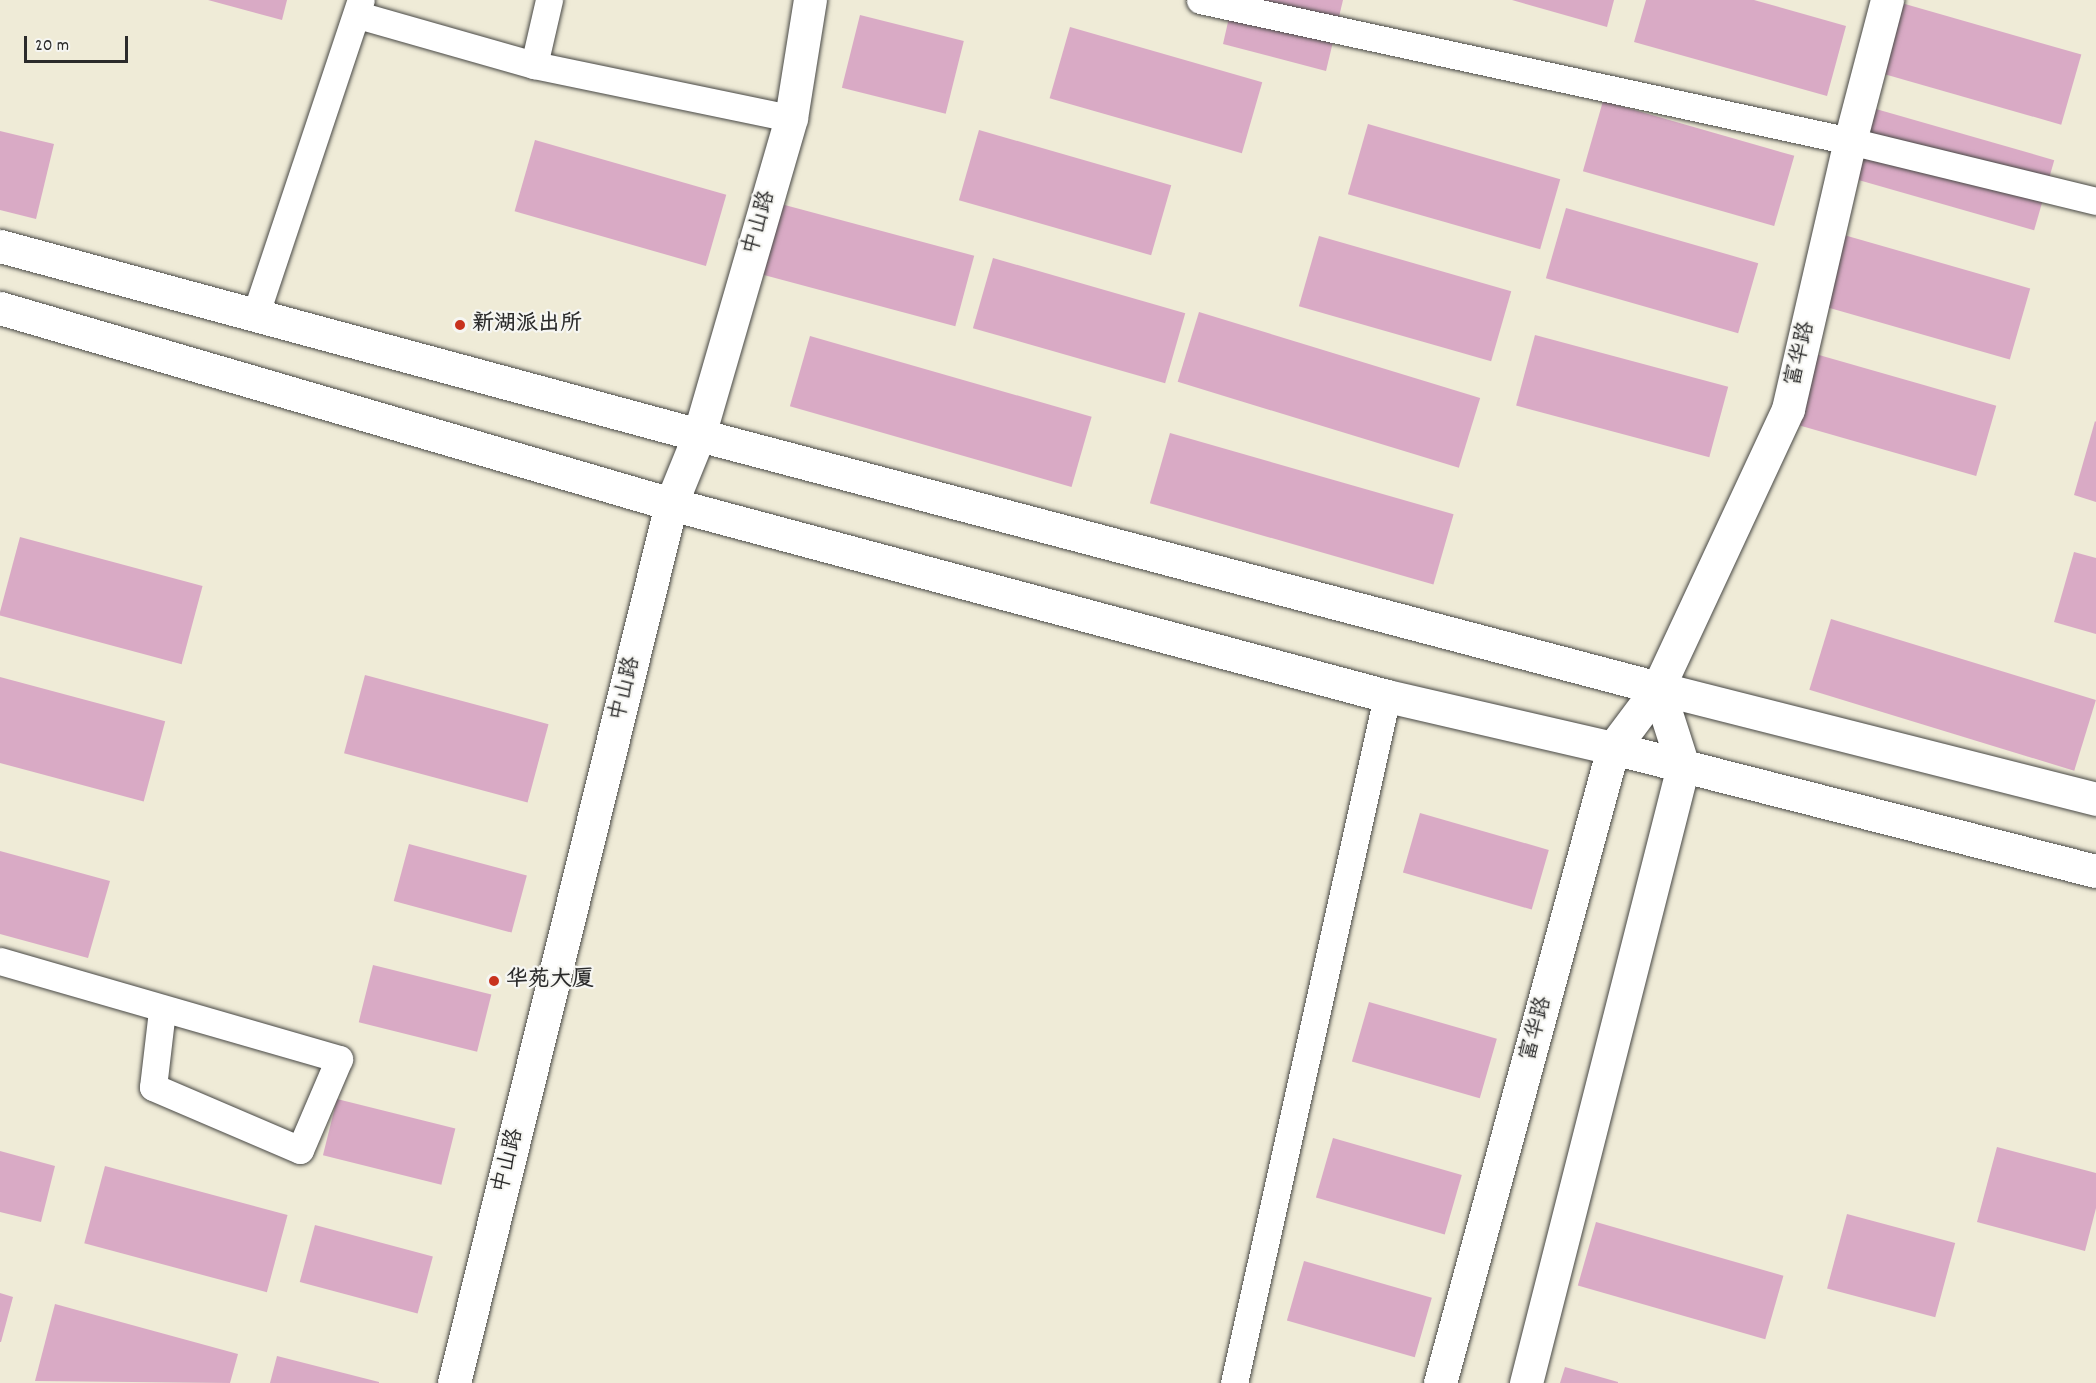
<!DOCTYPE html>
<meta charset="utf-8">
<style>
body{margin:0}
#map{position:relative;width:2096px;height:1383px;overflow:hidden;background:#efebd7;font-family:Dekko,"LXGW WenKai TC",sans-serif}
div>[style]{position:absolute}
.building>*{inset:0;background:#d9aac5;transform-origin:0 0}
.roads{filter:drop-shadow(0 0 2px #484845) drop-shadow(0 0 2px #484845)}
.minor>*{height:27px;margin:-13.5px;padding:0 13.5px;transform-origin:13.5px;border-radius:13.5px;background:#fff}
.tertiary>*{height:33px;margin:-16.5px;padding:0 16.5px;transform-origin:16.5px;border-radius:16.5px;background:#fff}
.dots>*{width:16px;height:16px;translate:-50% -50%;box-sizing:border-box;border:3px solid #f6f6f2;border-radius:50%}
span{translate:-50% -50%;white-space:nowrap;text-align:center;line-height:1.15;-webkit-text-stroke:4.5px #f6f6f2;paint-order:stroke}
.street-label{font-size:22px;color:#2b2b2b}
.poi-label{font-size:22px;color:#2b2b2b;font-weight:700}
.left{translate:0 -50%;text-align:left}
.scale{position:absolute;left:24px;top:36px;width:104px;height:27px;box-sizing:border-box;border:3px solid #2b2b2b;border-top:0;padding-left:8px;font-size:18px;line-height:21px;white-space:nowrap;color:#2b2b2b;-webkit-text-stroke:4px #f6f6f2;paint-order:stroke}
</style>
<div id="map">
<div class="building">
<div style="clip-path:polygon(208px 0,287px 0,282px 20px)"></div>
<div style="clip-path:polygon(1233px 0,1343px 0,1326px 71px,1223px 44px)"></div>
<div style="clip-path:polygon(1512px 0,1614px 0,1607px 27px)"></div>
<div style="clip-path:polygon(1646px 0,1754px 0,1846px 26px,1827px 96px,1634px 42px)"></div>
<div style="left:1891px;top:0;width:198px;height:73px;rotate:16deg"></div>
<div style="left:860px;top:15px;width:107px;height:75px;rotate:14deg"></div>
<div style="left:1070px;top:27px;width:200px;height:74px;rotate:16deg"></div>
<div style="left:1603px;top:101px;width:199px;height:73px;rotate:16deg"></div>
<div style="left:1862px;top:105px;width:200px;height:73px;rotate:16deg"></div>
<div style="left:1368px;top:124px;width:200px;height:73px;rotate:16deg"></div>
<div style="left:979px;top:130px;width:200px;height:73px;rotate:16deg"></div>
<div style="clip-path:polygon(0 131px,54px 144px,36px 219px,0 210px)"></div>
<div style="left:535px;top:140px;width:199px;height:74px;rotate:16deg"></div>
<div style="left:781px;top:204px;width:200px;height:73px;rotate:15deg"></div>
<div style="left:1566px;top:208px;width:200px;height:73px;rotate:16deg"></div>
<div style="left:1837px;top:233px;width:201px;height:74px;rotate:16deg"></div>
<div style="left:1319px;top:236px;width:200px;height:73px;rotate:16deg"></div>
<div style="left:993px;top:258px;width:200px;height:73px;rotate:16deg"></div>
<div style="left:1199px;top:312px;width:294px;height:73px;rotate:17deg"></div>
<div style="left:1535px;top:335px;width:200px;height:73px;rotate:15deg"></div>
<div style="left:810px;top:336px;width:293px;height:73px;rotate:16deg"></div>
<div style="left:1805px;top:351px;width:199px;height:73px;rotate:16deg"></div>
<div style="clip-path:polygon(2095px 421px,2096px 422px,2096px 502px,2074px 495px)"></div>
<div style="left:1170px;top:433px;width:295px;height:73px;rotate:16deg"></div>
<div style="left:20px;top:537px;width:189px;height:81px;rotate:15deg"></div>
<div style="clip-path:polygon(2074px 552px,2096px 558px,2096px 634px,2054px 622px)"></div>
<div style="left:1831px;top:619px;width:277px;height:74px;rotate:17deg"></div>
<div style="left:365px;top:675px;width:190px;height:81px;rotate:15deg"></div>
<div style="left:0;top:677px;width:171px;height:83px;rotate:15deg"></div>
<div style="left:1420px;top:813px;width:134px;height:62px;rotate:16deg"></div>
<div style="left:409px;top:844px;width:122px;height:59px;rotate:15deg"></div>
<div style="clip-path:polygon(0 851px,110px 881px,88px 958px,0 934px)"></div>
<div style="left:373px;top:965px;width:122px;height:59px;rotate:14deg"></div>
<div style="left:1369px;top:1002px;width:133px;height:62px;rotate:16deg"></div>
<div style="left:337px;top:1099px;width:122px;height:58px;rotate:14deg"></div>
<div style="left:1333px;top:1138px;width:134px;height:62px;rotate:16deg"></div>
<div style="clip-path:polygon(1997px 1147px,2096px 1173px,2096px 1208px,2085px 1251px,1977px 1222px)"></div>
<div style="clip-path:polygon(0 1151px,55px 1166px,41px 1222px,0 1212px)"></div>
<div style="left:105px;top:1166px;width:189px;height:80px;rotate:15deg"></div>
<div style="left:1847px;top:1214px;width:112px;height:77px;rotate:15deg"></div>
<div style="left:1596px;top:1222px;width:195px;height:66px;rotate:16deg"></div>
<div style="left:315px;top:1225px;width:122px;height:59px;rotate:15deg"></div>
<div style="left:1304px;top:1261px;width:133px;height:62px;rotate:16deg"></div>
<div style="clip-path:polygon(0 1293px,13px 1297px,1px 1342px,0 1342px)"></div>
<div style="clip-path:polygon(55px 1304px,238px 1354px,230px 1383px,35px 1381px)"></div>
<div style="clip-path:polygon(277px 1356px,379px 1382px,379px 1383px,270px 1383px)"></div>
<div style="clip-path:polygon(1565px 1367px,1618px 1382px,1618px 1383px,1560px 1383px)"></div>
</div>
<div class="roads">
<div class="minor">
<div style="left:1200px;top:0;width:665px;rotate:12.24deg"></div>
<div style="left:1850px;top:141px;width:253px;rotate:13.7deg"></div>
<div style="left:358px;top:15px;width:183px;rotate:15.9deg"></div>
<div style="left:534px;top:65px;width:262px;rotate:11.7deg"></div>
<div style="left:534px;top:65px;width:67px;rotate:-77deg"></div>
<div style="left:256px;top:313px;width:330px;rotate:-71.5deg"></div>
<div style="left:0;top:961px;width:353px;rotate:16.1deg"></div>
<div style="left:339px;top:1059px;width:99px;rotate:113.2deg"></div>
<div style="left:300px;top:1150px;width:160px;rotate:-156.8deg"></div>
<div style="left:153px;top:1087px;width:78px;rotate:-83.3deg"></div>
<div style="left:1234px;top:1383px;width:704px;rotate:-77.44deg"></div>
</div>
<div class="tertiary">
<div style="left:0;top:246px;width:724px;rotate:15.13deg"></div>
<div style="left:699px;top:435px;width:992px;rotate:14.78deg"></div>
<div style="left:1658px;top:688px;width:452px;rotate:14.2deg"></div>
<div style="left:0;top:308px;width:699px;rotate:16.28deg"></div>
<div style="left:671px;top:504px;width:741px;rotate:15.01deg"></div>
<div style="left:1387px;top:696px;width:232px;rotate:13deg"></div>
<div style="left:1613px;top:748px;width:498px;rotate:14.3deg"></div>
<div style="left:454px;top:1383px;width:905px;rotate:-76.13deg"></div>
<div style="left:671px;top:504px;width:74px;rotate:-67.9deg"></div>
<div style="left:699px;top:435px;width:330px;rotate:-73.8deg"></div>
<div style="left:791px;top:118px;width:120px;rotate:-80.9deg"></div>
<div style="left:1440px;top:1383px;width:658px;rotate:-74.76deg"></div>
<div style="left:1613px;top:748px;width:75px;rotate:-53.1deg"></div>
<div style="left:1658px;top:688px;width:308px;rotate:-65deg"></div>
<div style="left:1788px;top:409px;width:275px;rotate:-77deg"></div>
<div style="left:1850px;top:141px;width:146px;rotate:-75.3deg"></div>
<div style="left:1526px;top:1383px;width:637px;rotate:-75.72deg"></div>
<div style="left:1683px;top:766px;width:82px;rotate:-107.8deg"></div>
</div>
</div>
<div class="dots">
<div style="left:460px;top:325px;background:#c8321e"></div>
<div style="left:494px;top:981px;background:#c8321e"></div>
</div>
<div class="street-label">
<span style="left:760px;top:223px;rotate:-74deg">中山路</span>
<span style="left:1801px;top:354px;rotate:-77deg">富华路</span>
<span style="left:626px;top:689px;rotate:-76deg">中山路</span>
<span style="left:1537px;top:1029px;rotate:-75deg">富华路</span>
<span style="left:509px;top:1161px;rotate:-76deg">中山路</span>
</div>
<div class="poi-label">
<span class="left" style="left:472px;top:325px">新湖派出所</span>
<span class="left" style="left:506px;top:981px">华苑大厦</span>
</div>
<div class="scale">20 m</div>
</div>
